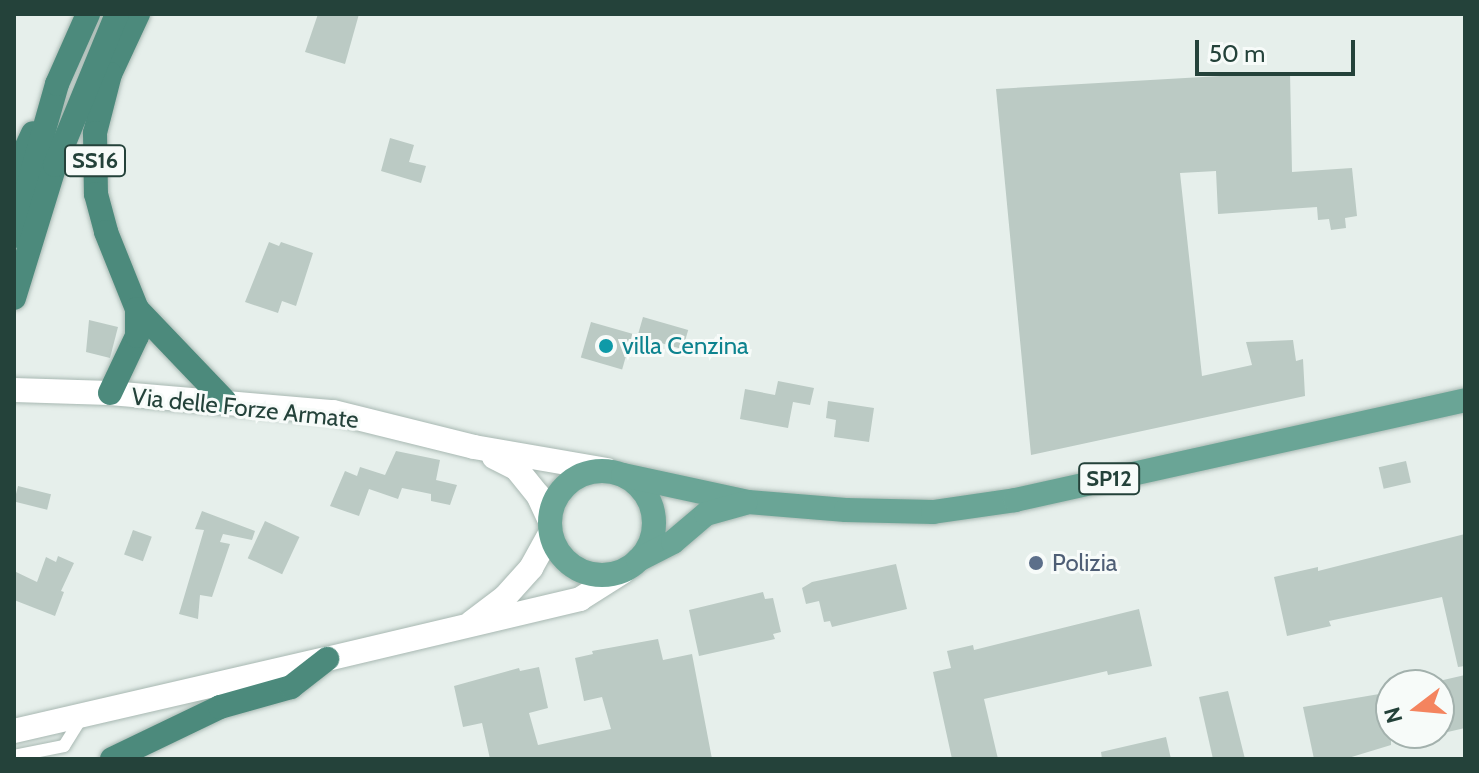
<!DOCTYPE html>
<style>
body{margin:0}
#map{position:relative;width:1479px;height:773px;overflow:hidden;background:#e6efeb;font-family:Cabin,sans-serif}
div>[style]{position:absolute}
.building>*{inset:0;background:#bbcac4;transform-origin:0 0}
.roads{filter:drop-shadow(0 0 2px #a8b8b2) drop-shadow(0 0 2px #a8b8b2)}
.service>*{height:12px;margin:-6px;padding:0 6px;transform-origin:6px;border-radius:6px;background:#fff}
.tertiary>*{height:24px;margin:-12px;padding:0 12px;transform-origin:12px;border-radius:12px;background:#fff}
.secondary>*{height:24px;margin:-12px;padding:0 12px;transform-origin:12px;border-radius:12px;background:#fff}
.primary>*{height:24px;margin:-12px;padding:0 12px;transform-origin:12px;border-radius:12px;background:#6aa596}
.primary>.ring{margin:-12px;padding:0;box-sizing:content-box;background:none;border:24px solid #6aa596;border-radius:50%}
.trunk>*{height:24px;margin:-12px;padding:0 12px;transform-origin:12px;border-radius:12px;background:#4c8a7c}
.dots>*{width:22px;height:22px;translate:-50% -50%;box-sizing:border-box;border:4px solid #f7fbf9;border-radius:50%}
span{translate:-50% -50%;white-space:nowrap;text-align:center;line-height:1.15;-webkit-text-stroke:6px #f7fbf9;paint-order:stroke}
.shield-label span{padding:2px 6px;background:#f7fbf9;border:2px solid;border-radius:6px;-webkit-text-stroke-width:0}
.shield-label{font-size:22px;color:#24423a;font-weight:700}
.culture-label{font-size:24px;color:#0d838f}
.left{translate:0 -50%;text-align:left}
.street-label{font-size:24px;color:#24423a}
.service-label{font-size:24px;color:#4e5e75}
.frame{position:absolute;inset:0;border:16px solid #24423a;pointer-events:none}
.north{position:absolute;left:1375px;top:669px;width:80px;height:80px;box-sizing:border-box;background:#f7fbf9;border:2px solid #a3b1ad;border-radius:50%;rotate:254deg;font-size:22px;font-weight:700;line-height:32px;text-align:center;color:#24423a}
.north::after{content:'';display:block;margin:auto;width:28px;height:36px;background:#f4845f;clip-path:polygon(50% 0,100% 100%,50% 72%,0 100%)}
.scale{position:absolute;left:1195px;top:40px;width:160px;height:36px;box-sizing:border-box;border:4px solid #24423a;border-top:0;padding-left:10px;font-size:24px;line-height:28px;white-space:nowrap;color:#24423a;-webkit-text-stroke:6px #f7fbf9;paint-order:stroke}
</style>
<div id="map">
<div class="building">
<div style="clip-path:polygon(318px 14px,359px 14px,345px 64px,305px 52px)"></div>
<div style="clip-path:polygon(1290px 72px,1292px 172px,1352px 168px,1357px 216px,1345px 218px,1346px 228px,1331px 230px,1329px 219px,1318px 220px,1317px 207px,1218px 214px,1216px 171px,1180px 173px,1202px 376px,1252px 365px,1246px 342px,1293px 340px,1296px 361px,1303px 359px,1305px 396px,1031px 455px,996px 89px)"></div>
<div style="clip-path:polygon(390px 138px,414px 145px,409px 162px,426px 166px,421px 183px,381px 171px)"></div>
<div style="clip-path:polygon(269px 242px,279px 246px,281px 242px,313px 253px,296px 306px,282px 301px,278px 313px,245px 302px)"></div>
<div style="left:643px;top:317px;width:47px;height:20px;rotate:16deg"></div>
<div style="clip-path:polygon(89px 320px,118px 327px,110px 358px,86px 352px)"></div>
<div style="left:591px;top:322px;width:43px;height:37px;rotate:16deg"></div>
<div style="clip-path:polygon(778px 381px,814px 388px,810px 405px,793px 402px,788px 428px,740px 419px,745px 389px,775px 395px)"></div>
<div style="clip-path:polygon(828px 401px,874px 408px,869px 442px,834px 437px,836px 420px,826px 418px)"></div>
<div style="clip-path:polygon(396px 451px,440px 460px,436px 480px,457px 485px,450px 505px,431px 501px,431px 494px,402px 488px,398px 499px,369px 489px,359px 516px,330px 506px,345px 471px,357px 476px,360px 467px,385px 475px)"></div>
<div style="left:1406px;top:461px;width:22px;height:28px;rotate:77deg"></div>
<div style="left:18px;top:486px;width:34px;height:16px;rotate:14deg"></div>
<div style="clip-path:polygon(202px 511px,255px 531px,252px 540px,223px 534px,220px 542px,230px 544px,212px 597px,200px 595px,198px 619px,179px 614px,204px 530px,195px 529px)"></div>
<div style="left:265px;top:521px;width:38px;height:41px;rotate:25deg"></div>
<div style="left:133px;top:530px;width:20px;height:26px;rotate:20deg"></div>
<div style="clip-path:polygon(1465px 534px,1465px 666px,1458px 667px,1442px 597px,1329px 621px,1331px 626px,1287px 636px,1274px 577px,1318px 567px,1318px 571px)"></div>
<div style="clip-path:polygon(58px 556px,74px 563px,61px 591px,64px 592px,55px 616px,14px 600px,14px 571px,37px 582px,46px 557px,56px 562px)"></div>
<div style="clip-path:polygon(896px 564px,907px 609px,832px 627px,830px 621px,824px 622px,819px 601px,806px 604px,802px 588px,812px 582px)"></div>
<div style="clip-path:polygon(763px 592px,765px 599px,773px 598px,781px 632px,773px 634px,775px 639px,699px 656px,689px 610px)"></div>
<div style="clip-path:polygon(1139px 609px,1152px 666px,1108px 675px,1107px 671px,984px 699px,998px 759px,952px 759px,933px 672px,951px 668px,947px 651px,973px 645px,974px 650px)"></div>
<div style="clip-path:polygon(658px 639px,663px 660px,692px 654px,712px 759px,490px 759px,482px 723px,463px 727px,454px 686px,519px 668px,520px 671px,539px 667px,548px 708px,529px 713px,538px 745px,611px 729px,602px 697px,584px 701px,575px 658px,593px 654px,592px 651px)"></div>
<div style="clip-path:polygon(1465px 675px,1465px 728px,1439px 734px,1439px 681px)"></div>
<div style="clip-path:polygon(1228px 691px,1245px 759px,1213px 759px,1199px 697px)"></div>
<div style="clip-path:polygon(1391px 692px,1391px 745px,1345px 759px,1314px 759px,1303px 707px)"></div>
<div style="clip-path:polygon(1166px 737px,1171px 759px,1102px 759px,1101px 752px)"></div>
</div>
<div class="roads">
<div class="service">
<div style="left:14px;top:756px;width:51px;rotate:-11.3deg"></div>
<div style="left:64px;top:746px;width:34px;rotate:-58deg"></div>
</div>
<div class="tertiary">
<div style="left:14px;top:731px;width:321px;rotate:-13deg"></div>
</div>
<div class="secondary">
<div style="left:14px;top:390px;width:96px;rotate:1.8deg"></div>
<div style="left:110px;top:393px;width:224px;rotate:4.9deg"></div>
<div style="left:333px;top:412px;width:145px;rotate:13.9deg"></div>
<div style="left:474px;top:447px;width:135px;rotate:9.8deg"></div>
<div style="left:494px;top:457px;width:25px;rotate:27deg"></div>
<div style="left:516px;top:468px;width:35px;rotate:51deg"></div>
<div style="left:538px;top:495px;width:26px;rotate:65deg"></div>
<div style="left:472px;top:622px;width:41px;rotate:-37.1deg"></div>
<div style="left:505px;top:597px;width:39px;rotate:-48deg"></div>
<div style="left:531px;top:568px;width:39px;rotate:-61deg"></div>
<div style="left:327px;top:659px;width:260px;rotate:-13.3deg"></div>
<div style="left:580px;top:599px;width:52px;rotate:-32.5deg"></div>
</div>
<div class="primary">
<div class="ring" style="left:550px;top:471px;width:80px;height:80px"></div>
<div style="left:623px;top:475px;width:128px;rotate:12.2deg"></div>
<div style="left:748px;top:502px;width:98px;rotate:4.7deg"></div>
<div style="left:846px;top:510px;width:87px;rotate:1.3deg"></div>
<div style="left:933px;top:512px;width:83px;rotate:-8.3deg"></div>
<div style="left:1015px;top:500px;width:461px;rotate:-12.5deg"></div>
<div style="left:638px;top:560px;width:39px;rotate:-27deg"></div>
<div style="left:673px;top:542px;width:43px;rotate:-40.3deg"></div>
<div style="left:706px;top:514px;width:41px;rotate:-15.8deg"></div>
</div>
<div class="trunk">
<div style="left:138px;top:14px;width:66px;rotate:115deg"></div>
<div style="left:110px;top:74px;width:61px;rotate:104.3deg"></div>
<div style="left:95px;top:133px;width:61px;rotate:89.1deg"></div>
<div style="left:96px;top:194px;width:39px;rotate:75deg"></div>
<div style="left:106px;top:232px;width:83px;rotate:68.1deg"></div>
<div style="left:137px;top:309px;width:127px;rotate:46.3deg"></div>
<div style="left:14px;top:174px;width:45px;rotate:-65.1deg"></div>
<div style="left:14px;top:236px;width:158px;rotate:-74.2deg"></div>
<div style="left:57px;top:84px;width:77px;rotate:-66.1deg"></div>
<div style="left:14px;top:298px;width:139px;rotate:-72.9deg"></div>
<div style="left:55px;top:165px;width:163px;rotate:-67.7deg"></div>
<div style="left:110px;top:393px;width:63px;rotate:-64.7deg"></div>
<div style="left:137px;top:336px;width:27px;rotate:-90deg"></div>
<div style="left:112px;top:759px;width:120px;rotate:-25.7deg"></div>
<div style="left:220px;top:707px;width:74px;rotate:-15.7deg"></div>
<div style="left:291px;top:687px;width:46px;rotate:-37.9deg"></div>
</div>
</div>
<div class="dots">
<div style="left:606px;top:346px;background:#0f9aa8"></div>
<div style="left:1036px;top:563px;background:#5c6f8a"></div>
</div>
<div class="shield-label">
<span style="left:95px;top:161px">SS16</span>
<span style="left:1109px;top:479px">SP12</span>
</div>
<div class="culture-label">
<span class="left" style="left:622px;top:346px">villa Cenzina</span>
</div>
<div class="street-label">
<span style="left:245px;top:408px;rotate:6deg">Via delle Forze Armate</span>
</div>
<div class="service-label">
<span class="left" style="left:1052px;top:563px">Polizia</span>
</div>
<div class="frame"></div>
<div class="north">N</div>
<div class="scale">50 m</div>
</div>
